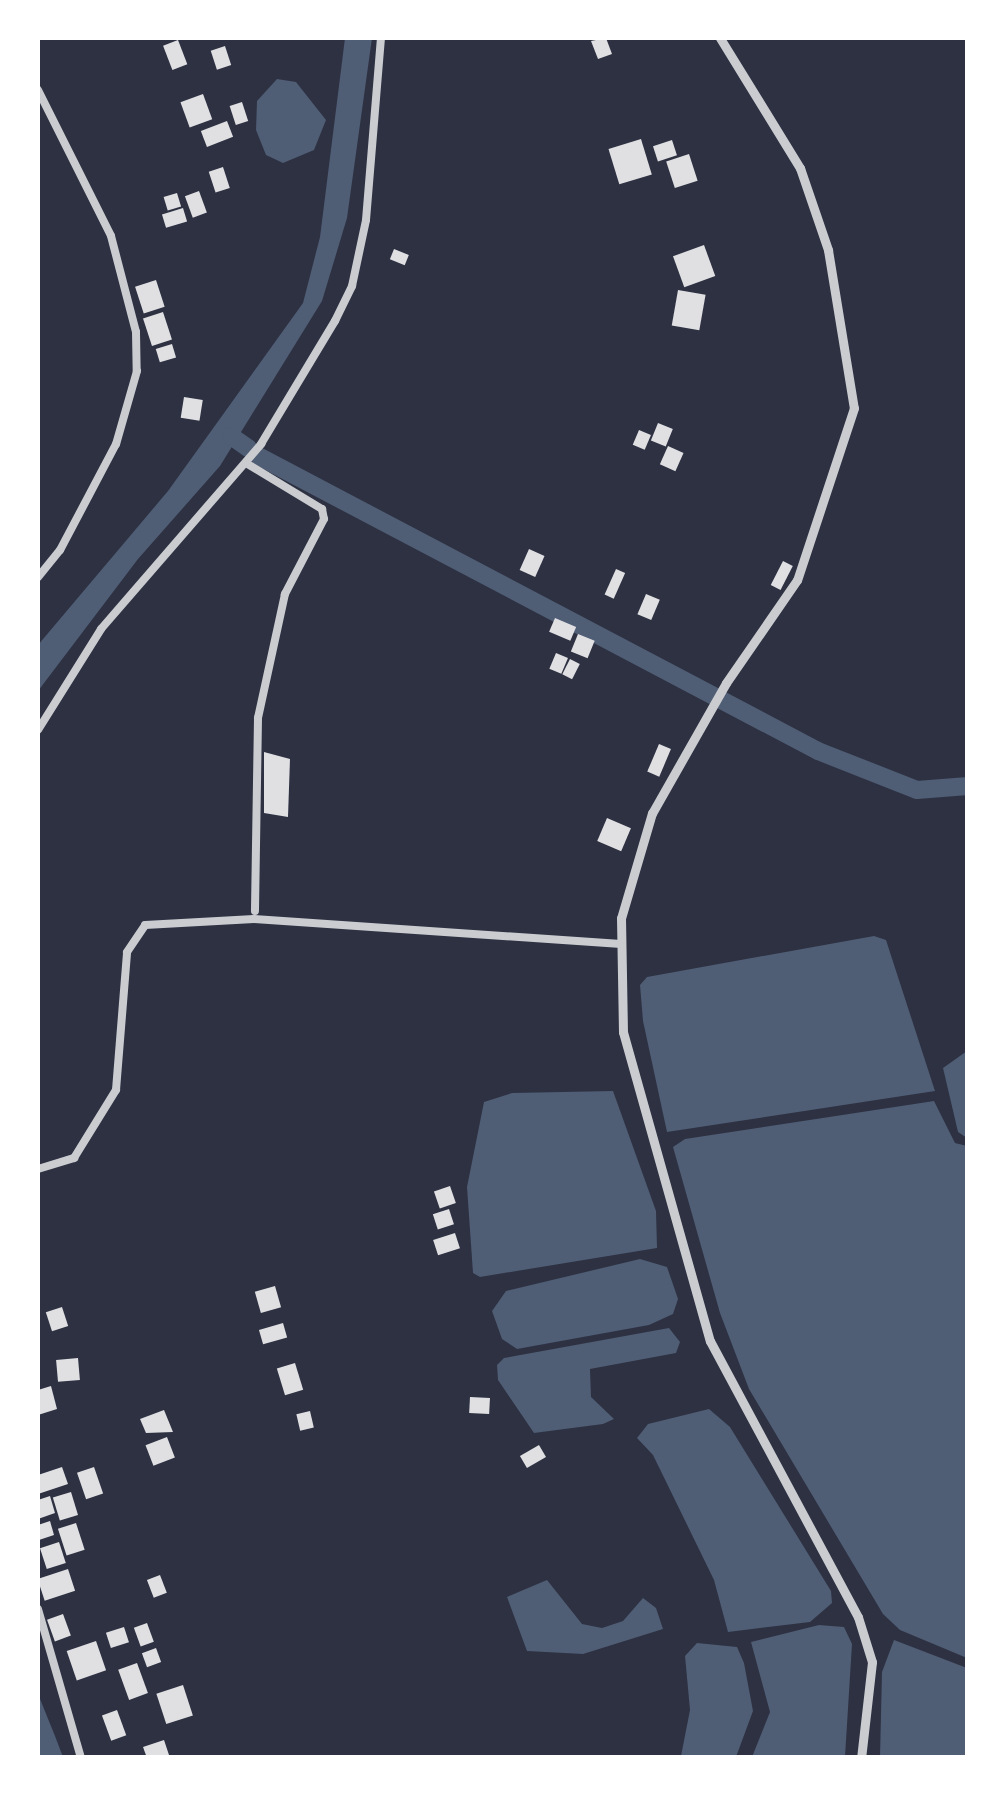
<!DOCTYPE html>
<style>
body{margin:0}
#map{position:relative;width:1005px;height:1795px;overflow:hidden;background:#2d3142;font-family:"PT Serif",serif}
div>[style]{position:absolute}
.water>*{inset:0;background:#4f5d75}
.canal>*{height:18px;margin:-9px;padding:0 9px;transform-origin:9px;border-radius:9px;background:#4f5d75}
.building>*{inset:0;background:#e0e0e3;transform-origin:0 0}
.minor>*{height:8px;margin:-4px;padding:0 4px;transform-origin:4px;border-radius:4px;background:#caccd0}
.tertiary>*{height:9px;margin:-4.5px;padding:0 4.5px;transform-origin:4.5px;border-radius:4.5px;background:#caccd0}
span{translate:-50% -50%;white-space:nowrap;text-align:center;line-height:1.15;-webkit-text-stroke:10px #fff;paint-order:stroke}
.frame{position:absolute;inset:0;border:40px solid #fff;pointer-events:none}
</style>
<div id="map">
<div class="water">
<div style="clip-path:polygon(345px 38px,372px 38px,347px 218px,322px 301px,220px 466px,138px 559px,38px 691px,38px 645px,168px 491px,303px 303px,320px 237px)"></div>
<div style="clip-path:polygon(277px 79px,296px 82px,326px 120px,314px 150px,283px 163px,266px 155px,256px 130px,257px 101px)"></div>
<div style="clip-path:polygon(874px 936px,886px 940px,935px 1091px,667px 1132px,643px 1021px,640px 985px,647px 977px)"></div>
<div style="clip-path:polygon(967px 1051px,968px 1138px,967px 1138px,958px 1132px,943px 1068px)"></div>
<div style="clip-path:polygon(613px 1091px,656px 1211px,657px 1248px,480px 1277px,473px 1273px,467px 1187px,484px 1102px,512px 1093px)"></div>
<div style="clip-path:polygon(934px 1101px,955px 1143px,967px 1146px,967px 1658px,900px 1630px,883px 1614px,749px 1389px,720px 1313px,673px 1147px,685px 1139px)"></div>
<div style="clip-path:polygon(640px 1259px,667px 1267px,678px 1299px,673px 1314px,649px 1325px,517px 1349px,502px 1339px,492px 1311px,506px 1291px)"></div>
<div style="clip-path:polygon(669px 1328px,680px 1342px,676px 1353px,590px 1369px,591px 1397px,614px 1419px,603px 1424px,534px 1433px,498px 1380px,497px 1365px,504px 1358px)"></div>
<div style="clip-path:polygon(709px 1409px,730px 1427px,831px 1591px,832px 1603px,810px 1622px,728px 1632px,714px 1580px,653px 1455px,637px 1438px,648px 1424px)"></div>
<div style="clip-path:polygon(547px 1580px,582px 1624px,602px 1628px,623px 1621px,643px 1598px,656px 1608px,663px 1629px,583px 1654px,527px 1651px,507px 1597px)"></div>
<div style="clip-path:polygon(819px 1625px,844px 1627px,852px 1644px,845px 1757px,752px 1757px,770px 1712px,751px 1642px)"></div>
<div style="clip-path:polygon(894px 1640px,967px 1668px,967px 1757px,880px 1757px,882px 1672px)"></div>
<div style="clip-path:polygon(697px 1643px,737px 1647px,744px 1663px,753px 1711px,736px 1757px,681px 1756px,690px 1710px,685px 1656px)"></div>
<div style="clip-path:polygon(38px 1694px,55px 1736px,63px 1757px,38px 1757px)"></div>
</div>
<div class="canal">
<div style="left:231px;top:436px;width:21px;rotate:35deg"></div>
<div style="left:260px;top:457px;width:631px;rotate:27.78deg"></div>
<div style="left:818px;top:751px;width:106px;rotate:21.5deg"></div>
<div style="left:917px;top:790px;width:51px;rotate:-4.5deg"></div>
</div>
<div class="building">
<div style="clip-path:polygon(606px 38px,612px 54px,598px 59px,591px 41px)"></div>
<div style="left:178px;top:40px;width:26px;height:16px;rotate:69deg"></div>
<div style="left:225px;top:46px;width:20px;height:15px;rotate:72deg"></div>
<div style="left:203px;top:94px;width:27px;height:24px;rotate:70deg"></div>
<div style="left:242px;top:102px;width:20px;height:13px;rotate:72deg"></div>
<div style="left:227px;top:121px;width:17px;height:28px;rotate:69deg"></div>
<div style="left:641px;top:139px;width:37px;height:34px;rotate:73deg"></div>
<div style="left:672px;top:140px;width:16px;height:20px;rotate:72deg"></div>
<div style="left:689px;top:154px;width:28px;height:24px;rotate:72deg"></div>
<div style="left:223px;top:167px;width:22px;height:15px;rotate:72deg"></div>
<div style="left:199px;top:191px;width:23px;height:15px;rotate:70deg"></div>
<div style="left:177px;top:193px;width:14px;height:14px;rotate:73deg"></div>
<div style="left:183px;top:208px;width:14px;height:22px;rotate:73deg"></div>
<div style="left:704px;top:245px;width:33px;height:33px;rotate:70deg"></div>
<div style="left:394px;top:249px;width:16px;height:11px;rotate:22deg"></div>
<div style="left:156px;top:280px;width:28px;height:22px;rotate:72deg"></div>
<div style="left:678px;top:290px;width:28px;height:36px;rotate:10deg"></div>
<div style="left:163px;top:312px;width:29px;height:21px;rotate:72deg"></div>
<div style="left:172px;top:344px;width:14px;height:17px;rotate:73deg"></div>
<div style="left:184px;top:397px;width:19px;height:21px;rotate:9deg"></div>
<div style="left:658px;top:423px;width:16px;height:19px;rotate:22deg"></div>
<div style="left:639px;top:430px;width:13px;height:16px;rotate:23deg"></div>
<div style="left:668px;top:446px;width:17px;height:20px;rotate:24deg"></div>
<div style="left:529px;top:549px;width:17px;height:23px;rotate:24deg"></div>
<div style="left:783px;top:561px;width:11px;height:27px;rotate:27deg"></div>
<div style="left:616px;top:569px;width:10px;height:28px;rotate:24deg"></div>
<div style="left:646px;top:594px;width:15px;height:22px;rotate:23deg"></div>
<div style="left:555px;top:618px;width:23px;height:15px;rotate:23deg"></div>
<div style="left:578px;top:634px;width:18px;height:19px;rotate:22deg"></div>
<div style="left:556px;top:653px;width:13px;height:17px;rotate:23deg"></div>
<div style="left:570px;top:659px;width:11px;height:17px;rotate:27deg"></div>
<div style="left:659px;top:744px;width:13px;height:30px;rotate:23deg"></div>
<div style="clip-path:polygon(264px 752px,290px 759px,288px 817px,264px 813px)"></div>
<div style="left:607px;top:818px;width:26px;height:25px;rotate:23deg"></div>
<div style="left:450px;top:1186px;width:18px;height:17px;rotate:71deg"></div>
<div style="left:449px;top:1209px;width:16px;height:17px;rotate:72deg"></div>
<div style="left:455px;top:1233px;width:16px;height:23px;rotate:72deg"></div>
<div style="left:275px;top:1286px;width:22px;height:21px;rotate:74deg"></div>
<div style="left:62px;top:1307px;width:20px;height:17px;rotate:72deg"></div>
<div style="left:283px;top:1323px;width:15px;height:25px;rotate:74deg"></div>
<div style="left:78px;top:1358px;width:22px;height:22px;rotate:85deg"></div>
<div style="left:295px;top:1363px;width:28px;height:19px;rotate:73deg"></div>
<div style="clip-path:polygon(51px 1386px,57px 1409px,38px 1415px,38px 1390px)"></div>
<div style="left:470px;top:1397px;width:20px;height:16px;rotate:3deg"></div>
<div style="clip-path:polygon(164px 1410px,173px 1432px,146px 1433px,140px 1419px)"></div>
<div style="left:310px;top:1411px;width:17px;height:14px;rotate:77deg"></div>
<div style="left:167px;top:1437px;width:22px;height:23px;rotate:69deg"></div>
<div style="left:539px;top:1445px;width:14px;height:22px;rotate:60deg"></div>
<div style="clip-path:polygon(62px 1467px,68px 1484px,38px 1494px,38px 1475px)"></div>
<div style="left:94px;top:1467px;width:28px;height:18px;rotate:71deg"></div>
<div style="left:71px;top:1492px;width:24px;height:19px;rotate:73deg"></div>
<div style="clip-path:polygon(50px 1496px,55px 1513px,38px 1519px,38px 1500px)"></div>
<div style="clip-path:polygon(50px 1521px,54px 1535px,39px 1540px,38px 1525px)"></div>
<div style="left:76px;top:1523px;width:28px;height:19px;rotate:72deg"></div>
<div style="left:59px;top:1542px;width:22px;height:20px;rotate:72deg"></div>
<div style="left:68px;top:1569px;width:23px;height:32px;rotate:72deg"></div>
<div style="left:160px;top:1575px;width:19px;height:14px;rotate:69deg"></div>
<div style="left:63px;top:1614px;width:23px;height:17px;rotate:70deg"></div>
<div style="left:147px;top:1623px;width:20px;height:14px;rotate:70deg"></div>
<div style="left:124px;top:1627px;width:16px;height:19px;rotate:72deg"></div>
<div style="left:96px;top:1641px;width:31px;height:31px;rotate:71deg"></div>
<div style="left:156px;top:1648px;width:15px;height:15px;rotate:70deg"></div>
<div style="left:137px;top:1663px;width:32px;height:20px;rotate:70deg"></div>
<div style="left:183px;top:1685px;width:32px;height:28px;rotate:72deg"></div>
<div style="left:117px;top:1710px;width:27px;height:16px;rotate:70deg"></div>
<div style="clip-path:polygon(164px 1740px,170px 1758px,147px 1758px,143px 1747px)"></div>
</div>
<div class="minor">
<div style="left:38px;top:90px;width:163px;rotate:63.4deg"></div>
<div style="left:111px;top:236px;width:99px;rotate:75.4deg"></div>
<div style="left:136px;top:332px;width:39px;rotate:89deg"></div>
<div style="left:137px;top:371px;width:76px;rotate:106deg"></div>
<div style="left:116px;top:444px;width:120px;rotate:117.8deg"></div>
<div style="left:60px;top:550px;width:35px;rotate:129deg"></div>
<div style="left:246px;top:463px;width:89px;rotate:31.2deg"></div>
<div style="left:322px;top:509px;width:10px;rotate:79deg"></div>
<div style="left:324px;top:519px;width:85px;rotate:117.5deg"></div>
<div style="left:285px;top:594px;width:127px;rotate:102.3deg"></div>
<div style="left:258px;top:718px;width:193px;rotate:90.9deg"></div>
<div style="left:38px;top:730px;width:119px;rotate:-58deg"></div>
<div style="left:101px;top:629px;width:245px;rotate:-49.1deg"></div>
<div style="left:261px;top:444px;width:144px;rotate:-59deg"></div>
<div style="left:335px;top:321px;width:39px;rotate:-64deg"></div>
<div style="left:352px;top:286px;width:67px;rotate:-78deg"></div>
<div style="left:366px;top:220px;width:183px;rotate:-85.3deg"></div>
<div style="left:38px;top:1169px;width:38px;rotate:-17deg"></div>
<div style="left:74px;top:1158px;width:80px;rotate:-58.3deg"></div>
<div style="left:116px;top:1090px;width:138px;rotate:-85.4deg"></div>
<div style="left:127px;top:952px;width:32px;rotate:-56deg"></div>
<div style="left:145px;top:925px;width:109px;rotate:-3.2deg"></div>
<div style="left:254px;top:919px;width:368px;rotate:3.9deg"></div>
<div style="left:38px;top:1609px;width:155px;rotate:73.9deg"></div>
</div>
<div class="tertiary">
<div style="left:720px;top:38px;width:153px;rotate:58.4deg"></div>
<div style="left:800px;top:168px;width:87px;rotate:71.1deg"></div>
<div style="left:828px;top:250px;width:160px;rotate:80.7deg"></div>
<div style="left:854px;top:408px;width:181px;rotate:108.3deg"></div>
<div style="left:797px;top:580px;width:125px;rotate:124.6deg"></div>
<div style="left:726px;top:683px;width:150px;rotate:119.6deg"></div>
<div style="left:652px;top:813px;width:109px;rotate:106.4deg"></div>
<div style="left:621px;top:918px;width:114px;rotate:89deg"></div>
<div style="left:623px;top:1032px;width:321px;rotate:74.3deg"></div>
<div style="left:710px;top:1341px;width:313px;rotate:61.8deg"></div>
<div style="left:858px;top:1617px;width:47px;rotate:72.7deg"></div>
<div style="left:872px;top:1662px;width:97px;rotate:96.5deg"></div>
</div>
<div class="frame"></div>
</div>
